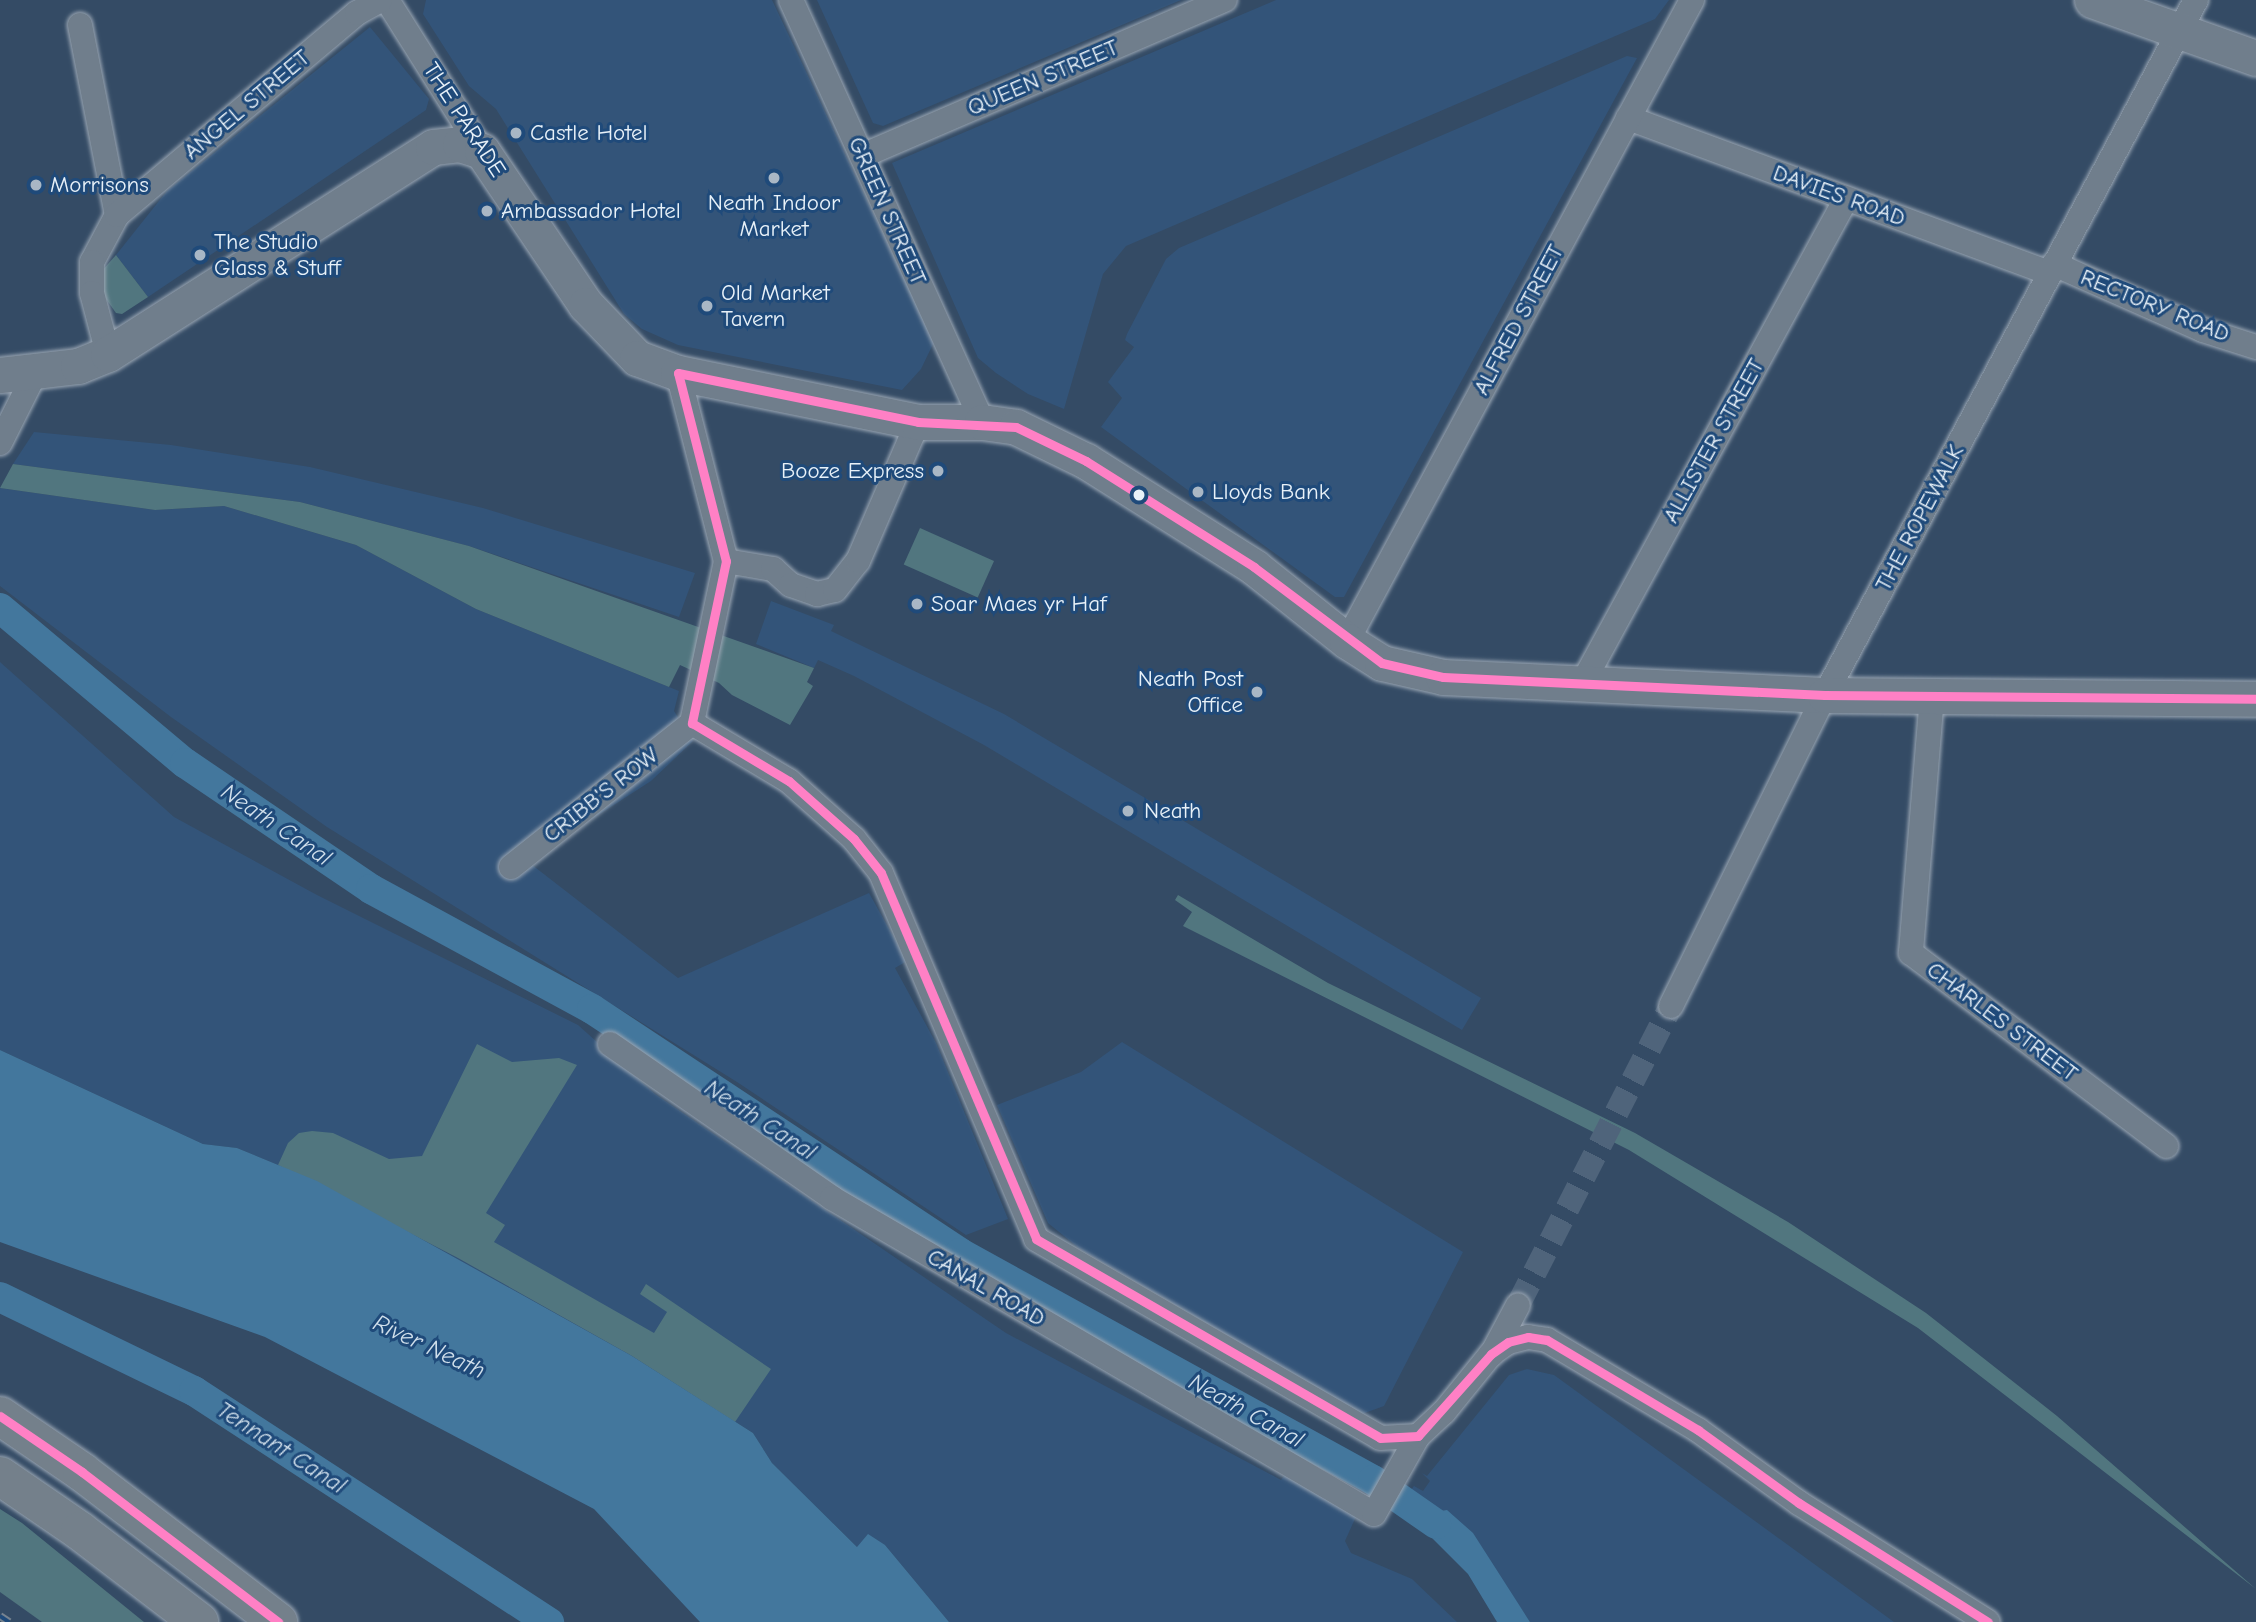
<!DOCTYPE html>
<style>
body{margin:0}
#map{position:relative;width:2256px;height:1622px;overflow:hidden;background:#344b65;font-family:"Comic Neue",sans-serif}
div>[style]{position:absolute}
.built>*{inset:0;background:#335479}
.green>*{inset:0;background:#51767f;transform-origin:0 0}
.water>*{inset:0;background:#43779d}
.canal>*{height:30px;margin:-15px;padding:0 15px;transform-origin:15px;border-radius:15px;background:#43779d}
.street-tunnel>*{height:24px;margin-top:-12px;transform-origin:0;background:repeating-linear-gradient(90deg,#4f647b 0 24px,transparent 0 36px)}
.roads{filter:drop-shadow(0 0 2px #9aa6b3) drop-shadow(0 0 2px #9aa6b3)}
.street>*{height:24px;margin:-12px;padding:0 12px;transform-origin:12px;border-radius:12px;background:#707e8c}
.secondary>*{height:35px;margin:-17.5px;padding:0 17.5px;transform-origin:17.5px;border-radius:17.5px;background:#707e8c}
.highway>*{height:38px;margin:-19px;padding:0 19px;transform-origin:19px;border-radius:19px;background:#74808b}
.rail>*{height:8px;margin-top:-4px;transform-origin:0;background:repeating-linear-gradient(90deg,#1f4a7a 0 16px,#778390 0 32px);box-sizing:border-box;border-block:2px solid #778390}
.bus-1>*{height:9px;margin:-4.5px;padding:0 4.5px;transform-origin:4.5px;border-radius:4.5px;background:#ff80c5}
.dots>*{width:19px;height:19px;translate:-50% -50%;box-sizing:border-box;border:4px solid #1f4a7a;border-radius:50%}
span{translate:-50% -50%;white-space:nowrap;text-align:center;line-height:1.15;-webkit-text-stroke:6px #1f4a7a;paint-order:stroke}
.street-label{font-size:23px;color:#e8f1f8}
.poi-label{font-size:23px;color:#e8f1f8}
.left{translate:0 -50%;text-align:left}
.right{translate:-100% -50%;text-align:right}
.water-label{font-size:24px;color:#d0dfeb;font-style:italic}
</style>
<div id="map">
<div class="built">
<div style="clip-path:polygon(426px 0,772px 0,934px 342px,921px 369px,902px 390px,678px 345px,642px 329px,624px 314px,496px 109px,469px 86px,423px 14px)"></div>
<div style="clip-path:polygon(817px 0,1181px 0,883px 126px,873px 123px)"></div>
<div style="clip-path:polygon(1276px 0,1669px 0,1655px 19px,1126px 246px,1103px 274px,1064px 409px,1028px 394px,996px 373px,978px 358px,892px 163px)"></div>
<div style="clip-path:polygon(370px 27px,429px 99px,426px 110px,148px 297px,116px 255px,167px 191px)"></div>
<div style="clip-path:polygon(1627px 56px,1637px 58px,1344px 597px,1335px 597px,1101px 427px,1122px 398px,1108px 382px,1134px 347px,1125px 340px,1127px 334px,1166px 259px,1179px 248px)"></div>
<div style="clip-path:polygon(34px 432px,171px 445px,310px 467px,483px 508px,695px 573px,679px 617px,469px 546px,300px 502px,13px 464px)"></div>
<div style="clip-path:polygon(0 488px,155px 510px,224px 506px,356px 545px,476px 609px,679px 691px,674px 711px,693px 741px,651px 781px,527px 861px,678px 978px,869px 893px,907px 961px,895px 968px,936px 1043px,1008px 1219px,966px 1235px,737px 1082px,327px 827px,171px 717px,0 586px)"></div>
<div style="clip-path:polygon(771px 601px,834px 625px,831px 631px,1004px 714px,1481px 998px,1462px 1030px,984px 745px,854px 676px,818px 660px,814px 668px,756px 644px)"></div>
<div style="clip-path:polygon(0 662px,174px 817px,317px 895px,578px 1025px,655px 1094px,1006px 1333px,1281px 1480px,1286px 1474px,1358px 1512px,1345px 1541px,1351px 1553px,1412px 1579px,1457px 1622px,949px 1622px,885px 1545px,858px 1548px,772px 1463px,753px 1433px,632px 1356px,317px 1181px,237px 1148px,203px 1144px,0 1050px)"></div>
<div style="clip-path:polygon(1122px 1042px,1463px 1252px,1384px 1406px,1362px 1414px,1080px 1249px,1048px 1223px,997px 1105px,1081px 1072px)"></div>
<div style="clip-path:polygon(1527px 1369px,1554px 1375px,1894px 1622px,1530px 1622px,1490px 1563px,1410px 1491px,1414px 1486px,1423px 1491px,1430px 1481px,1422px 1473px,1427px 1476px,1509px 1375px)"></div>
</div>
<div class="green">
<div style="clip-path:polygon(116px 255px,148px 297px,122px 314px,116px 313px,99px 289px,100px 273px)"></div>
<div style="clip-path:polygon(13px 464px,300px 502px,469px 546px,814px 668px,807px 682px,813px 686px,790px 725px,732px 695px,719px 683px,680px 665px,669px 687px,476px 609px,356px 545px,224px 506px,155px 510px,0 488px)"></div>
<div style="left:920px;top:528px;width:81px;height:40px;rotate:24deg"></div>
<div style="clip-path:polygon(1178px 895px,1328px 983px,1635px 1133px,1788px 1222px,1926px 1313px,2057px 1416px,2256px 1589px,1918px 1328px,1629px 1150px,1183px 926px,1192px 912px,1175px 900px)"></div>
<div style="clip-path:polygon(477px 1044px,512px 1062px,559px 1058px,577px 1065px,486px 1213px,505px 1225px,494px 1242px,654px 1333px,667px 1312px,640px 1294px,646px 1284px,771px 1369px,735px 1422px,632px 1356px,458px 1258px,278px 1165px,288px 1143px,299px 1133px,312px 1131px,333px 1133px,389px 1159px,422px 1156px)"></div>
<div style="clip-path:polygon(0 1509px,22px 1523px,144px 1622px,42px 1622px,0 1592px)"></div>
</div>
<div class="water">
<div style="clip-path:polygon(0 1050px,203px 1144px,237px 1148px,317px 1181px,632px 1356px,753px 1433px,772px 1463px,857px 1547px,868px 1534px,885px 1545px,949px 1622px,700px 1622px,594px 1509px,265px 1337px,0 1242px)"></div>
<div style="clip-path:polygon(1410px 1491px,1435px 1512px,1447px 1510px,1473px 1533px,1530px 1622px,1497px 1622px,1468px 1574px,1428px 1534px,1396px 1511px)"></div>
</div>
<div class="canal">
<div style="left:0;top:608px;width:241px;rotate:40deg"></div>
<div style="left:185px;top:763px;width:225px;rotate:34.1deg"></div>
<div style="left:371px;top:889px;width:251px;rotate:28.5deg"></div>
<div style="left:592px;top:1009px;width:442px;rotate:33.5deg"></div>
<div style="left:960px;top:1253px;width:471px;rotate:28.8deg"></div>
<div style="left:1373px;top:1480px;width:77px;rotate:34.9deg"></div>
<div style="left:0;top:1297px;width:216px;rotate:25.9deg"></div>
<div style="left:194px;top:1391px;width:424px;rotate:33.1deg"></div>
</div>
<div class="street-tunnel">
<div style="left:1518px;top:1305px;width:336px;rotate:-62.9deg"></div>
</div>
<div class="roads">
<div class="street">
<div style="left:387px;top:0;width:178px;rotate:57.8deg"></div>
<div style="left:791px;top:0;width:463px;rotate:65.6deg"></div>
<div style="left:80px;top:25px;width:194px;rotate:79deg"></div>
<div style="left:117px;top:215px;width:53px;rotate:118deg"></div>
<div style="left:92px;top:262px;width:31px;rotate:90deg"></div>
<div style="left:92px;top:293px;width:63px;rotate:75.3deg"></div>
<div style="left:1628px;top:118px;width:450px;rotate:20.2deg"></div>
<div style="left:862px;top:156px;width:395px;rotate:-23.3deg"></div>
<div style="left:117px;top:215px;width:314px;rotate:-40.1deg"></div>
<div style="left:357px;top:13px;width:26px;rotate:-29deg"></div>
<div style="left:2054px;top:264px;width:163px;rotate:23.9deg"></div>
<div style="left:2203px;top:330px;width:56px;rotate:17.8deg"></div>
<div style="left:678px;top:373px;width:194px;rotate:75.7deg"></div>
<div style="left:726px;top:561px;width:166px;rotate:101.9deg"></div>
<div style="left:0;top:443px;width:78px;rotate:-63.4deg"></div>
<div style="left:726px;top:561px;width:48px;rotate:9.7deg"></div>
<div style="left:773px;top:569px;width:24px;rotate:42deg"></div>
<div style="left:791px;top:585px;width:28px;rotate:19deg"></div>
<div style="left:817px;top:594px;width:18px;rotate:-13deg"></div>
<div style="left:835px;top:590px;width:37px;rotate:-52deg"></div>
<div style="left:858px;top:561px;width:151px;rotate:-66.7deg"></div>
<div style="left:1347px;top:641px;width:728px;rotate:-61.71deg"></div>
<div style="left:1582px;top:684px;width:552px;rotate:-61.44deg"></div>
<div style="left:1932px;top:696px;width:258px;rotate:94.7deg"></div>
<div style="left:1911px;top:953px;width:320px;rotate:37.1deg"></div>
<div style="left:692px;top:723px;width:113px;rotate:30.9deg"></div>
<div style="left:789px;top:781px;width:87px;rotate:41.7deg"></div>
<div style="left:854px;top:839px;width:43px;rotate:51.5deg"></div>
<div style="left:881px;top:873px;width:397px;rotate:67deg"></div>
<div style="left:1036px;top:1239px;width:397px;rotate:30deg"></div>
<div style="left:1380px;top:1438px;width:38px;rotate:-3deg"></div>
<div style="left:511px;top:867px;width:231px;rotate:-38.5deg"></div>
<div style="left:1671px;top:1006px;width:347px;rotate:-63.7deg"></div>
<div style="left:1825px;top:695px;width:788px;rotate:-61.91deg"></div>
<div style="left:610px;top:1044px;width:270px;rotate:34.7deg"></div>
<div style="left:832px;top:1198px;width:627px;rotate:30.24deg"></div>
<div style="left:1374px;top:1514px;width:90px;rotate:-60.6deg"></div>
<div style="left:1418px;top:1436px;width:35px;rotate:-43deg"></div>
<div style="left:1444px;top:1412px;width:75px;rotate:-51deg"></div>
<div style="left:1491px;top:1354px;width:21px;rotate:-35deg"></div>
<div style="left:1508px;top:1342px;width:21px;rotate:-14deg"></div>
<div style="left:1528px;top:1337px;width:19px;rotate:9deg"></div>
<div style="left:1547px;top:1340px;width:176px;rotate:30.8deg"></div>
<div style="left:1698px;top:1430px;width:125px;rotate:35.9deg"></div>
<div style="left:1799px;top:1503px;width:223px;rotate:32.2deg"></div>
<div style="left:1492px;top:1354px;width:55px;rotate:-62deg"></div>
</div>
<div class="secondary">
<div style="left:2092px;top:0;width:174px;rotate:19.5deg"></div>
<div style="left:0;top:375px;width:79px;rotate:-6.6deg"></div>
<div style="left:78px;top:366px;width:32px;rotate:-22deg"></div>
<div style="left:108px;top:354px;width:385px;rotate:-32.5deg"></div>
<div style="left:433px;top:147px;width:27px;rotate:-6deg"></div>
<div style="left:460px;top:144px;width:23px;rotate:18deg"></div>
<div style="left:482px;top:151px;width:186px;rotate:56deg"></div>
<div style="left:586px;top:305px;width:74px;rotate:46.1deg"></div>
<div style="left:637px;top:358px;width:44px;rotate:20.1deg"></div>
<div style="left:678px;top:373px;width:245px;rotate:11.5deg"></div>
<div style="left:918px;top:422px;width:64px"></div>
<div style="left:982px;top:422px;width:34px;rotate:8deg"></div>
<div style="left:1016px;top:427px;width:78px;rotate:25.9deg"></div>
<div style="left:1086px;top:461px;width:199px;rotate:32.2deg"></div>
<div style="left:1254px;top:567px;width:119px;rotate:38.5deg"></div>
<div style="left:1347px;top:641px;width:41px;rotate:32.2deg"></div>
<div style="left:1382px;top:663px;width:63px;rotate:12.9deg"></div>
<div style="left:1443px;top:677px;width:382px;rotate:2.7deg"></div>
<div style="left:1825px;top:695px;width:431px;rotate:0.5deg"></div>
</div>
<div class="highway">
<div style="left:0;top:1416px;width:99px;rotate:34.3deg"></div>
<div style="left:82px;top:1472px;width:247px;rotate:37.4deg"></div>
<div style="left:0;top:1476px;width:97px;rotate:34.5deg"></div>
<div style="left:80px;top:1531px;width:150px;rotate:37.4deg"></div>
</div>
</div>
<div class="rail">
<div style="left:0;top:1616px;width:11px;rotate:34deg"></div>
</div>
<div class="bus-1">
<div style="left:678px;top:373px;width:245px;rotate:11.5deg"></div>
<div style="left:918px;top:422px;width:98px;rotate:2.9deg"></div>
<div style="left:1016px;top:427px;width:78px;rotate:25.9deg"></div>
<div style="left:1086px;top:461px;width:199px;rotate:32.2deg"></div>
<div style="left:1254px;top:567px;width:160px;rotate:36.9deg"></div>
<div style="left:1382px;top:663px;width:63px;rotate:12.9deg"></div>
<div style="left:1443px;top:677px;width:382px;rotate:2.7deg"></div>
<div style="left:1825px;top:695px;width:431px;rotate:0.5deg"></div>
<div style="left:678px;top:373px;width:194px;rotate:75.7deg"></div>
<div style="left:726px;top:561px;width:166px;rotate:101.9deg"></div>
<div style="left:692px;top:723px;width:113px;rotate:30.9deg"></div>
<div style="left:789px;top:781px;width:87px;rotate:41.7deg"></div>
<div style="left:854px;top:839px;width:43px;rotate:51.5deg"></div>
<div style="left:881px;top:873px;width:397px;rotate:67deg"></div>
<div style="left:1036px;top:1239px;width:397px;rotate:30deg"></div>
<div style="left:1380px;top:1438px;width:38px;rotate:-3deg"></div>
<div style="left:0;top:1416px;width:99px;rotate:34.3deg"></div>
<div style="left:82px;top:1472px;width:247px;rotate:37.4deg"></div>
<div style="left:1418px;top:1436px;width:110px;rotate:-48.3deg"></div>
<div style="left:1491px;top:1354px;width:21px;rotate:-35deg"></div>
<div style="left:1508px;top:1342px;width:21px;rotate:-14deg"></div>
<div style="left:1528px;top:1337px;width:19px;rotate:9deg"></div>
<div style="left:1547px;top:1340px;width:176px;rotate:30.8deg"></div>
<div style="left:1698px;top:1430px;width:125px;rotate:35.9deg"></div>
<div style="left:1799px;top:1503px;width:223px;rotate:32.2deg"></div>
</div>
<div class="dots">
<div style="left:516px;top:133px;background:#a9b7c5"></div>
<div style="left:774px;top:178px;background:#a9b7c5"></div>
<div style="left:36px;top:185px;background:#a9b7c5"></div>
<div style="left:487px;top:211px;background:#a9b7c5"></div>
<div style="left:200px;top:255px;background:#a9b7c5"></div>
<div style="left:707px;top:306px;background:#a9b7c5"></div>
<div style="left:938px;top:471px;background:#a9b7c5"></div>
<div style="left:1198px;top:492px;background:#a9b7c5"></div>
<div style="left:1139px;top:495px;background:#e8f1f8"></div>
<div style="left:917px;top:604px;background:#a9b7c5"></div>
<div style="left:1257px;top:692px;background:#a9b7c5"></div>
<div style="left:1128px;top:811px;background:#a9b7c5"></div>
</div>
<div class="street-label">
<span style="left:1043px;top:78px;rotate:-23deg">QUEEN STREET</span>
<span style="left:247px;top:105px;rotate:-40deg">ANGEL STREET</span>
<span style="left:464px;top:120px;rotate:57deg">THE PARADE</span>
<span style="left:1839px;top:196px;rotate:20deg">DAVIES ROAD</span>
<span style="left:887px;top:211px;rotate:66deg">GREEN STREET</span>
<span style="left:2155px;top:306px;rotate:22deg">RECTORY ROAD</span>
<span style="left:1519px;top:320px;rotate:-62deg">ALFRED STREET</span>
<span style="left:1714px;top:441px;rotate:-61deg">ALLISTER STREET</span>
<span style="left:1920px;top:518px;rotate:-62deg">THE ROPEWALK</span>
<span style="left:601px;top:795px;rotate:-38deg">CRIBB'S ROW</span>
<span style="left:2002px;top:1022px;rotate:37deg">CHARLES STREET</span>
<span style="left:986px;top:1288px;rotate:30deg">CANAL ROAD</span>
</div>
<div class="poi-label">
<span class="left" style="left:530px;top:133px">Castle Hotel</span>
<span class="left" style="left:50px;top:185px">Morrisons</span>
<span style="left:774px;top:216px">Neath Indoor<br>Market</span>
<span class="left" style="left:501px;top:211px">Ambassador Hotel</span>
<span class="left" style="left:214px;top:255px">The Studio<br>Glass &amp; Stuff</span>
<span class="left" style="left:721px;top:306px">Old Market<br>Tavern</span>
<span class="right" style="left:924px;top:471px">Booze Express</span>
<span class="left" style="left:1212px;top:492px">Lloyds Bank</span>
<span class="left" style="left:931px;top:604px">Soar Maes yr Haf</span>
<span class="right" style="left:1243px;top:692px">Neath Post<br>Office</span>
<span class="left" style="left:1144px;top:811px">Neath</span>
</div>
<div class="water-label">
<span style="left:276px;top:825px;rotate:34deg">Neath Canal</span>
<span style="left:760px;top:1120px;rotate:33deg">Neath Canal</span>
<span style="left:429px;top:1347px;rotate:25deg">River Neath</span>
<span style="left:1246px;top:1411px;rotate:29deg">Neath Canal</span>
<span style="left:281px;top:1448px;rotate:33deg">Tennant Canal</span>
</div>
</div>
